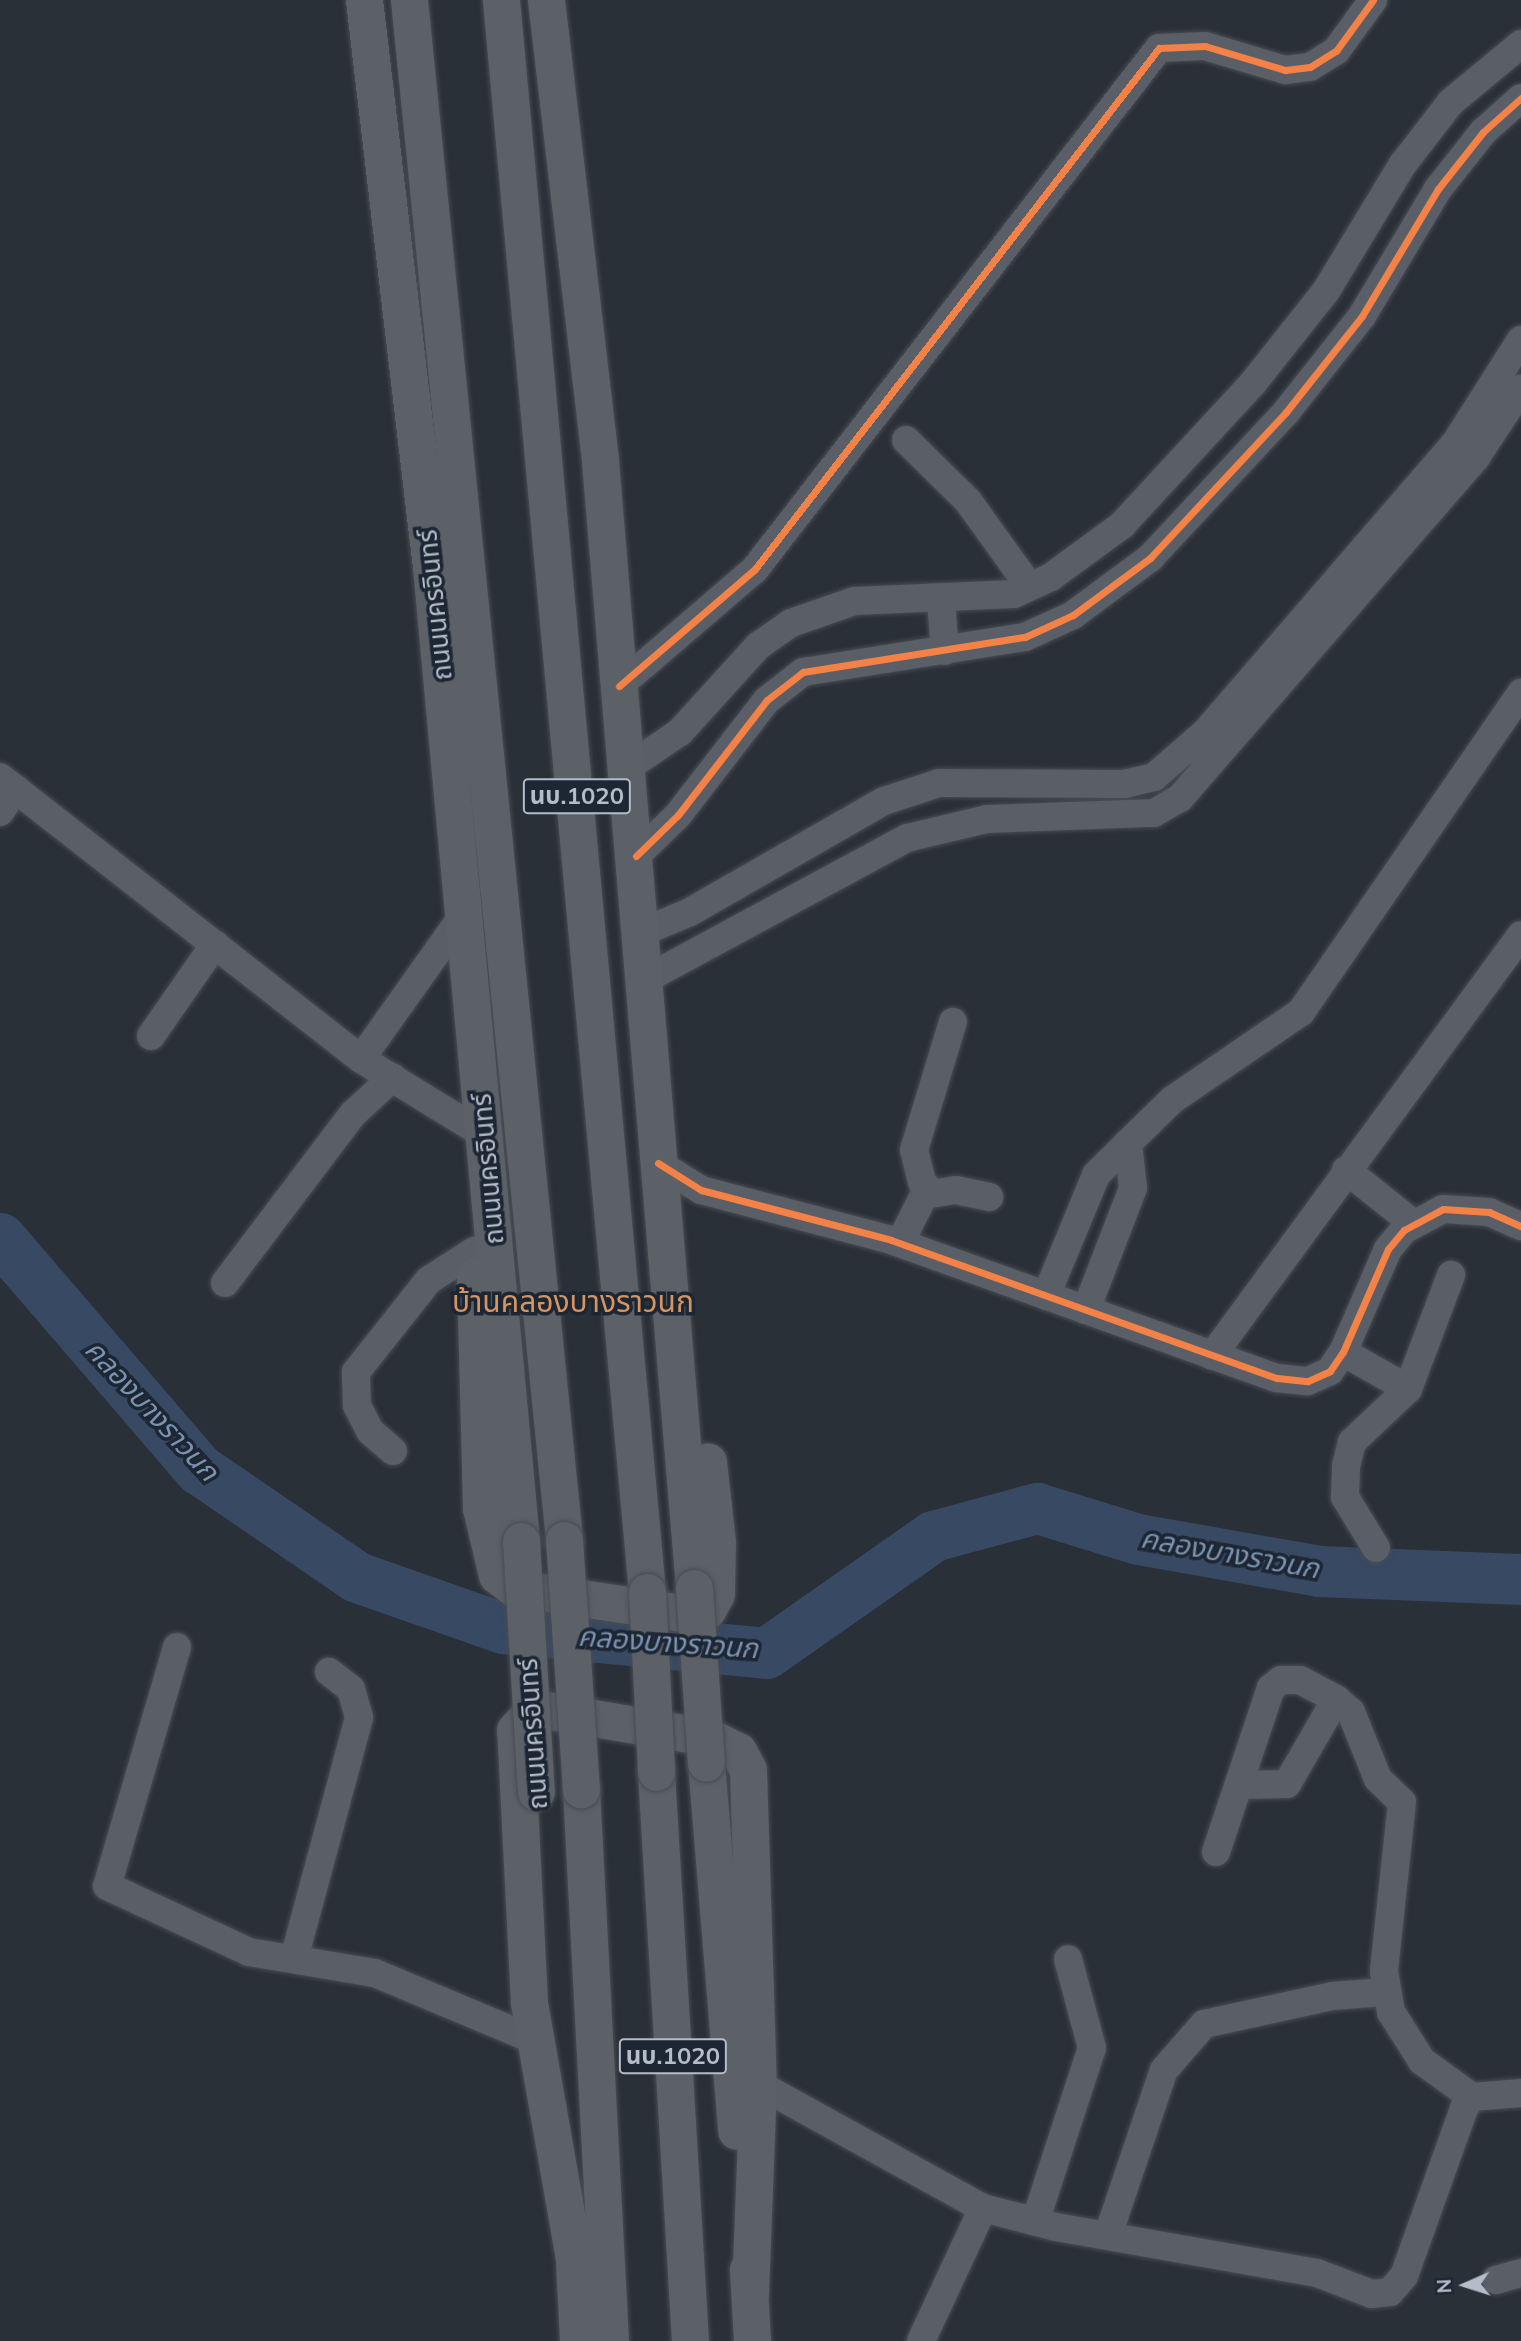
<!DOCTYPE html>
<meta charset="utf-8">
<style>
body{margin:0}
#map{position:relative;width:1521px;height:2341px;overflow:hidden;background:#2a3038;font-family:Mulish,"Noto Sans Thai",sans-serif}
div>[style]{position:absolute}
.river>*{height:51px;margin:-25.5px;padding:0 25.5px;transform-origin:25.5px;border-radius:25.5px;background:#384963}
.roads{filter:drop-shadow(0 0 2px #484c53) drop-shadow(0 0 2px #484c53)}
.minor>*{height:28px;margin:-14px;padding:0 14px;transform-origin:14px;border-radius:14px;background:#5a5e66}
.major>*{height:37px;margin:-18.5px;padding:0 18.5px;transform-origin:18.5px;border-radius:18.5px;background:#5c6168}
.bridges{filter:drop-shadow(0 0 2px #484c55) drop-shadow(0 0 2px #484c55)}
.major-bridge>*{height:37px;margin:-18.5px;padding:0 18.5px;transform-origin:18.5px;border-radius:18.5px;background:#5c6168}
.cycleway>*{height:7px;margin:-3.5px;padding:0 3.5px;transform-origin:3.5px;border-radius:3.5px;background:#f48246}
span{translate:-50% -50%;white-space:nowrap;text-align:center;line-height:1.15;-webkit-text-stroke:7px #1d2633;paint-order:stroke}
.shield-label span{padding:2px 5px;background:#1d2633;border:2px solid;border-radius:5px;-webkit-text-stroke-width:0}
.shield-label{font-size:24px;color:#b4bcc9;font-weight:700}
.street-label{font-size:26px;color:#b4bcc9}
.water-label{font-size:28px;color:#7c92b1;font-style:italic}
.quarter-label{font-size:30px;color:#d59563}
.north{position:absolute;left:1430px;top:2250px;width:70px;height:70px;-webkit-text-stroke:5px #1d2633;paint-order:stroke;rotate:267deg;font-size:19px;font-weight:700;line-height:28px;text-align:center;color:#b4bcc9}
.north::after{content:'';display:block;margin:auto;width:24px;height:32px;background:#b4bcc9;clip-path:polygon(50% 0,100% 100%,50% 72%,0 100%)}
</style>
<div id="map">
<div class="river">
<div style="left:0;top:1238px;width:305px;rotate:49.3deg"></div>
<div style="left:199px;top:1469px;width:191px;rotate:34.4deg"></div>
<div style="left:357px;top:1577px;width:155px;rotate:19.3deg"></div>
<div style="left:503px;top:1628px;width:264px;rotate:5.4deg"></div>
<div style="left:766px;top:1653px;width:204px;rotate:-35deg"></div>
<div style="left:933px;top:1536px;width:108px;rotate:-15.1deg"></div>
<div style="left:1037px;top:1508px;width:106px;rotate:17.1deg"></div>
<div style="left:1138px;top:1539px;width:184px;rotate:10deg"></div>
<div style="left:1319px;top:1571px;width:202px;rotate:2.3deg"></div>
</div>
<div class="roads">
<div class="minor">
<div style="left:906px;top:440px;width:87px;rotate:44.5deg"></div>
<div style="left:968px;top:501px;width:105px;rotate:54.3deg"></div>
<div style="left:941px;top:601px;width:50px;rotate:85.4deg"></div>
<div style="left:619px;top:686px;width:179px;rotate:-40.7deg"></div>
<div style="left:755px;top:569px;width:659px;rotate:-52.21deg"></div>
<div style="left:1159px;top:48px;width:46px;rotate:-2.5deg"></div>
<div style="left:1205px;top:46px;width:84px;rotate:16.7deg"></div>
<div style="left:1285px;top:70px;width:25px;rotate:-7deg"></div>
<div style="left:1310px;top:67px;width:31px;rotate:-32deg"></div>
<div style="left:1336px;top:51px;width:63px;rotate:-54deg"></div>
<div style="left:627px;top:768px;width:64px;rotate:-34.2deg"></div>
<div style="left:680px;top:732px;width:116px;rotate:-47.8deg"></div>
<div style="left:758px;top:646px;width:40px;rotate:-34.9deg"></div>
<div style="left:791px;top:623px;width:67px;rotate:-19.2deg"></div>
<div style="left:854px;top:601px;width:160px;rotate:-2.5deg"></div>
<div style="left:1014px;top:594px;width:41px;rotate:-24.7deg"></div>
<div style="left:1051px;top:577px;width:88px;rotate:-36.2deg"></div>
<div style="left:1122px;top:525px;width:193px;rotate:-47.3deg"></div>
<div style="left:1253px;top:383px;width:117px;rotate:-51.6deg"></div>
<div style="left:1326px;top:291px;width:149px;rotate:-58.8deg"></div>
<div style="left:1403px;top:164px;width:78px;rotate:-52.3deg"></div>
<div style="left:1451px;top:102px;width:91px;rotate:-39.6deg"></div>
<div style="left:0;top:777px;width:458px;rotate:38deg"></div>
<div style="left:361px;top:1059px;width:145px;rotate:31.5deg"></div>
<div style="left:0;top:812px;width:28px;rotate:-55deg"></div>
<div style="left:636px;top:856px;width:59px;rotate:-44.3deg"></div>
<div style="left:678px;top:815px;width:145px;rotate:-52.3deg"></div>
<div style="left:767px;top:700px;width:46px;rotate:-37.9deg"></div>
<div style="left:803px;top:672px;width:225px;rotate:-9deg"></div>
<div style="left:1025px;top:637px;width:53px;rotate:-24.6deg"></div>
<div style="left:1073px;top:615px;width:96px;rotate:-36.5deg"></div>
<div style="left:1150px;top:558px;width:200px;rotate:-47deg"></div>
<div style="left:1286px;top:412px;width:122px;rotate:-51.6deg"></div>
<div style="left:1362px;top:316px;width:148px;rotate:-59.1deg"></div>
<div style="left:1438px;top:189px;width:73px;rotate:-51.7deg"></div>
<div style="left:1483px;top:132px;width:51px;rotate:-41.8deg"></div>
<div style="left:640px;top:933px;width:54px;rotate:-22.8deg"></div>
<div style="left:690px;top:912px;width:224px;rotate:-29.8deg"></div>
<div style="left:884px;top:801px;width:58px;rotate:-18.1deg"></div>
<div style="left:939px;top:783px;width:185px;rotate:0.3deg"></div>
<div style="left:1124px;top:784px;width:31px;rotate:-13deg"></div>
<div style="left:1154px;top:777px;width:67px;rotate:-40.8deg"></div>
<div style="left:1205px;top:733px;width:384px;rotate:-49.2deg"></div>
<div style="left:1456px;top:442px;width:121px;rotate:-57.5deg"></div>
<div style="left:646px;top:979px;width:297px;rotate:-28.4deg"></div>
<div style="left:907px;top:838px;width:82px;rotate:-13.4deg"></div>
<div style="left:987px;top:819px;width:167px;rotate:-2.1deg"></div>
<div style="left:1154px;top:813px;width:30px;rotate:-30deg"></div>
<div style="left:1180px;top:798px;width:452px;rotate:-49deg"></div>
<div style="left:1476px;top:457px;width:82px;rotate:-56.5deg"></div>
<div style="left:151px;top:1036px;width:112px;rotate:-55.2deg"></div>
<div style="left:361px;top:1059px;width:178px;rotate:-54.6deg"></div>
<div style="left:1128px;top:1143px;width:62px;rotate:-44.3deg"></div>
<div style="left:1172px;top:1100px;width:156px;rotate:-34.3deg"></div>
<div style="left:1301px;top:1012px;width:388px;rotate:-55.4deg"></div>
<div style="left:658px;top:1163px;width:51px;rotate:32.1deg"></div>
<div style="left:701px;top:1190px;width:196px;rotate:14.7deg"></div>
<div style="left:891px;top:1240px;width:410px;rotate:19.7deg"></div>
<div style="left:1277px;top:1378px;width:31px;rotate:6deg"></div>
<div style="left:1308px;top:1381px;width:24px;rotate:-24deg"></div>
<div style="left:1330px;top:1371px;width:23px;rotate:-56deg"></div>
<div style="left:1343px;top:1352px;width:112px;rotate:-66.4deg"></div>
<div style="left:1388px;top:1249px;width:25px;rotate:-50deg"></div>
<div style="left:1404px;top:1230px;width:44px;rotate:-28.3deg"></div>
<div style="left:1443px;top:1209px;width:46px;rotate:3.7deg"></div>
<div style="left:1489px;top:1212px;width:35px;rotate:24deg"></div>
<div style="left:1346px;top:1170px;width:87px;rotate:38.5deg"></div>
<div style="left:932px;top:1193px;width:15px;rotate:-132deg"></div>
<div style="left:922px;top:1182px;width:33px;rotate:-104deg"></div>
<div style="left:914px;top:1150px;width:134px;rotate:-73.1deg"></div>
<div style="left:900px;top:1243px;width:54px;rotate:-63.4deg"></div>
<div style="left:924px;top:1195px;width:32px;rotate:-9deg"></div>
<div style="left:956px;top:1190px;width:34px;rotate:12deg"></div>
<div style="left:225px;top:1283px;width:212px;rotate:-52.9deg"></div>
<div style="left:353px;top:1114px;width:54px;rotate:-42.8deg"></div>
<div style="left:1046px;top:1296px;width:131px;rotate:-67.5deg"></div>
<div style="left:1096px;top:1175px;width:45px;rotate:-45deg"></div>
<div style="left:1128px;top:1143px;width:45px;rotate:83.7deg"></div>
<div style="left:1133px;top:1188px;width:131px;rotate:111.1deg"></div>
<div style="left:1343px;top:1352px;width:75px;rotate:29.6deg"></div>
<div style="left:1408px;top:1389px;width:122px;rotate:-69.3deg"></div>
<div style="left:1212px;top:1356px;width:522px;rotate:-53.72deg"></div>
<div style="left:393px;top:1451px;width:30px;rotate:-139deg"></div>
<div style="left:370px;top:1431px;width:29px;rotate:-117deg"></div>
<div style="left:357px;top:1405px;width:33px;rotate:-92deg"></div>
<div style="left:356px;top:1372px;width:117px;rotate:-51.6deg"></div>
<div style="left:429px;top:1280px;width:54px;rotate:-32.8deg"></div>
<div style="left:1376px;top:1548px;width:60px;rotate:-121.3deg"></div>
<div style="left:1345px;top:1497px;width:31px;rotate:-88deg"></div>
<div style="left:1346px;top:1466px;width:25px;rotate:-76deg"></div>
<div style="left:1352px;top:1442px;width:77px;rotate:-43.4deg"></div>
<div style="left:177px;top:1647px;width:249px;rotate:106.3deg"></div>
<div style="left:107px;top:1886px;width:157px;rotate:24.9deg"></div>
<div style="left:249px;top:1952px;width:128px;rotate:9.5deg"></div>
<div style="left:375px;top:1973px;width:176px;rotate:22.8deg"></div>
<div style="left:1243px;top:1785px;width:44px;rotate:-1.3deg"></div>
<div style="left:1287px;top:1784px;width:98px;rotate:-60deg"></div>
<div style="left:1336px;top:1699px;width:20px;rotate:41deg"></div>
<div style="left:1351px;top:1712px;width:72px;rotate:68.1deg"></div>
<div style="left:1378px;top:1779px;width:33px;rotate:44deg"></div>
<div style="left:1402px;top:1802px;width:170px;rotate:96.1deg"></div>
<div style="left:1384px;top:1971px;width:42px;rotate:80.3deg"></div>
<div style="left:1391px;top:2012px;width:58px;rotate:57.7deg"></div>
<div style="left:1422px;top:2061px;width:62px;rotate:35.8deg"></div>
<div style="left:1216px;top:1852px;width:173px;rotate:-71.5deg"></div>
<div style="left:1271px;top:1688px;width:13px;rotate:-39deg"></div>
<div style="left:1281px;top:1680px;width:19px"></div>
<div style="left:1300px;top:1680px;width:41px;rotate:27.8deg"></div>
<div style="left:295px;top:1955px;width:246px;rotate:-74.9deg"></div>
<div style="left:359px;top:1717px;width:29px;rotate:-106deg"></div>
<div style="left:351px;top:1689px;width:28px;rotate:-142deg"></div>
<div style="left:758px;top:2084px;width:257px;rotate:28.9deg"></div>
<div style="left:983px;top:2208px;width:75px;rotate:14.6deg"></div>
<div style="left:1056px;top:2227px;width:265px;rotate:10deg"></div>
<div style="left:1317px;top:2273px;width:59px;rotate:20.9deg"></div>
<div style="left:1372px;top:2294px;width:18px;rotate:-6deg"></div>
<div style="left:1390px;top:2292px;width:21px;rotate:-49deg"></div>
<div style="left:1404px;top:2276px;width:178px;rotate:-70.3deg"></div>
<div style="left:1464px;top:2108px;width:14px;rotate:-54deg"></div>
<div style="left:1472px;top:2097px;width:49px;rotate:-4.7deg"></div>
<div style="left:1036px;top:2219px;width:180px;rotate:-71.9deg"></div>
<div style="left:1092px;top:2048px;width:92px;rotate:-105.1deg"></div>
<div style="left:1108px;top:2235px;width:174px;rotate:-71.3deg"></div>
<div style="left:1164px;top:2070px;width:61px;rotate:-49deg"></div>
<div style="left:1204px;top:2024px;width:131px;rotate:-12.3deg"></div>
<div style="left:1332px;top:1996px;width:53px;rotate:-4.3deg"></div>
<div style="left:1496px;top:2280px;width:26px;rotate:-16deg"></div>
<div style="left:921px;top:2341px;width:147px;rotate:-65deg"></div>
</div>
<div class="major">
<div style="left:364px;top:0;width:571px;rotate:83.26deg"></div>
<div style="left:431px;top:567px;width:978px;rotate:84.72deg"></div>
<div style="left:409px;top:0;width:1548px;rotate:84.25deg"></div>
<div style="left:501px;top:0;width:1599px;rotate:84.76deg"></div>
<div style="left:546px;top:0;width:464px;rotate:83.3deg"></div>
<div style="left:600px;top:461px;width:1131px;rotate:85.23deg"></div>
<div style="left:475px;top:1276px;width:232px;rotate:88.5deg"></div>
<div style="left:481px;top:1508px;width:69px;rotate:76.6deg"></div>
<div style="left:497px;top:1575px;width:21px;rotate:37deg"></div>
<div style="left:514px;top:1588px;width:182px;rotate:8.5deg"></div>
<div style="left:694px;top:1615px;width:14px;rotate:-21deg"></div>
<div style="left:707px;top:1610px;width:18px;rotate:-61deg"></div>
<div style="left:716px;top:1594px;width:52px;rotate:-88.9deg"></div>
<div style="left:717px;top:1542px;width:81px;rotate:-96.4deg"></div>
<div style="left:706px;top:1763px;width:369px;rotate:85.3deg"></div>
<div style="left:656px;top:1772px;width:570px;rotate:86.58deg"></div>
<div style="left:581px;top:1789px;width:553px;rotate:86.99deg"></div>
<div style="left:573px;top:2241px;width:100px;rotate:87.1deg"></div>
<div style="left:575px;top:2264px;width:266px;rotate:-100deg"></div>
<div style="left:529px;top:2002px;width:272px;rotate:-92.9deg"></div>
<div style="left:515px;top:1730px;width:22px;rotate:-47deg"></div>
<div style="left:530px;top:1714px;width:16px;rotate:-14deg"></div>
<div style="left:546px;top:1710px;width:167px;rotate:9.6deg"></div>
<div style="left:711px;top:1738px;width:30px;rotate:26deg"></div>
<div style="left:738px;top:1751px;width:21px;rotate:62deg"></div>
<div style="left:748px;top:1770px;width:314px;rotate:88.2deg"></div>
<div style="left:758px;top:2084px;width:209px;rotate:92.2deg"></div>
<div style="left:748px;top:2269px;width:72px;rotate:86.8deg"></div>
</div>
</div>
<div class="bridges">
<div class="major-bridge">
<div style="left:564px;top:1540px;width:250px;rotate:86.1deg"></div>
<div style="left:521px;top:1541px;width:251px;rotate:86.6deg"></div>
<div style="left:694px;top:1588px;width:175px;rotate:86.1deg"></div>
<div style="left:647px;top:1592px;width:180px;rotate:87.1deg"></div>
</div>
</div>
<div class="cycleway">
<div style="left:619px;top:686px;width:179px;rotate:-40.7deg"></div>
<div style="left:755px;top:569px;width:659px;rotate:-52.21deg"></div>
<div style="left:1159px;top:48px;width:46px;rotate:-2.5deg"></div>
<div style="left:1205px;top:46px;width:84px;rotate:16.7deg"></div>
<div style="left:1285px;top:70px;width:25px;rotate:-7deg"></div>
<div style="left:1310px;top:67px;width:31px;rotate:-32deg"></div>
<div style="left:1336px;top:51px;width:63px;rotate:-54deg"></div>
<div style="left:636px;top:856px;width:59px;rotate:-44.3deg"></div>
<div style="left:678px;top:815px;width:145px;rotate:-52.3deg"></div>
<div style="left:767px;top:700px;width:46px;rotate:-37.9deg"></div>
<div style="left:803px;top:672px;width:225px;rotate:-9deg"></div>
<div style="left:1025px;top:637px;width:53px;rotate:-24.6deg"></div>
<div style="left:1073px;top:615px;width:96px;rotate:-36.5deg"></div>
<div style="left:1150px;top:558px;width:200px;rotate:-47deg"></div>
<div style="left:1286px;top:412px;width:122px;rotate:-51.6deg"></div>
<div style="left:1362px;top:316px;width:148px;rotate:-59.1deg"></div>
<div style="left:1438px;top:189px;width:73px;rotate:-51.7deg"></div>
<div style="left:1483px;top:132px;width:51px;rotate:-41.8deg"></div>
<div style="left:658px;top:1163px;width:51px;rotate:32.1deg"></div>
<div style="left:701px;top:1190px;width:196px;rotate:14.7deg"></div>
<div style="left:891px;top:1240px;width:410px;rotate:19.7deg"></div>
<div style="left:1277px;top:1378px;width:31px;rotate:6deg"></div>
<div style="left:1308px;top:1381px;width:24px;rotate:-24deg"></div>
<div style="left:1330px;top:1371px;width:23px;rotate:-56deg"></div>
<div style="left:1343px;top:1352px;width:112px;rotate:-66.4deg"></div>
<div style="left:1388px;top:1249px;width:25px;rotate:-50deg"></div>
<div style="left:1404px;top:1230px;width:44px;rotate:-28.3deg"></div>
<div style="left:1443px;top:1209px;width:46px;rotate:3.7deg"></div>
<div style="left:1489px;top:1212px;width:35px;rotate:24deg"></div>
</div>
<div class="shield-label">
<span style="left:577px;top:796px">นบ.1020</span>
<span style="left:673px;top:2056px">นบ.1020</span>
</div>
<div class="street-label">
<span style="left:435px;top:605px;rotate:-96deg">ถนนนครอินทร์</span>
<span style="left:488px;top:1169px;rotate:-95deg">ถนนนครอินทร์</span>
<span style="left:533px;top:1734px;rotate:-94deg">ถนนนครอินทร์</span>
</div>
<div class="water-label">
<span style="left:152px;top:1410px;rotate:47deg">คลองบางราวนก</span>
<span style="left:1230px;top:1553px;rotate:10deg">คลองบางราวนก</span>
<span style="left:668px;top:1642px;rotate:4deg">คลองบางราวนก</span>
</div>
<div class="quarter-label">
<span style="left:573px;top:1301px">บ้านคลองบางราวนก</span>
</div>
<div class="north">N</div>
</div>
